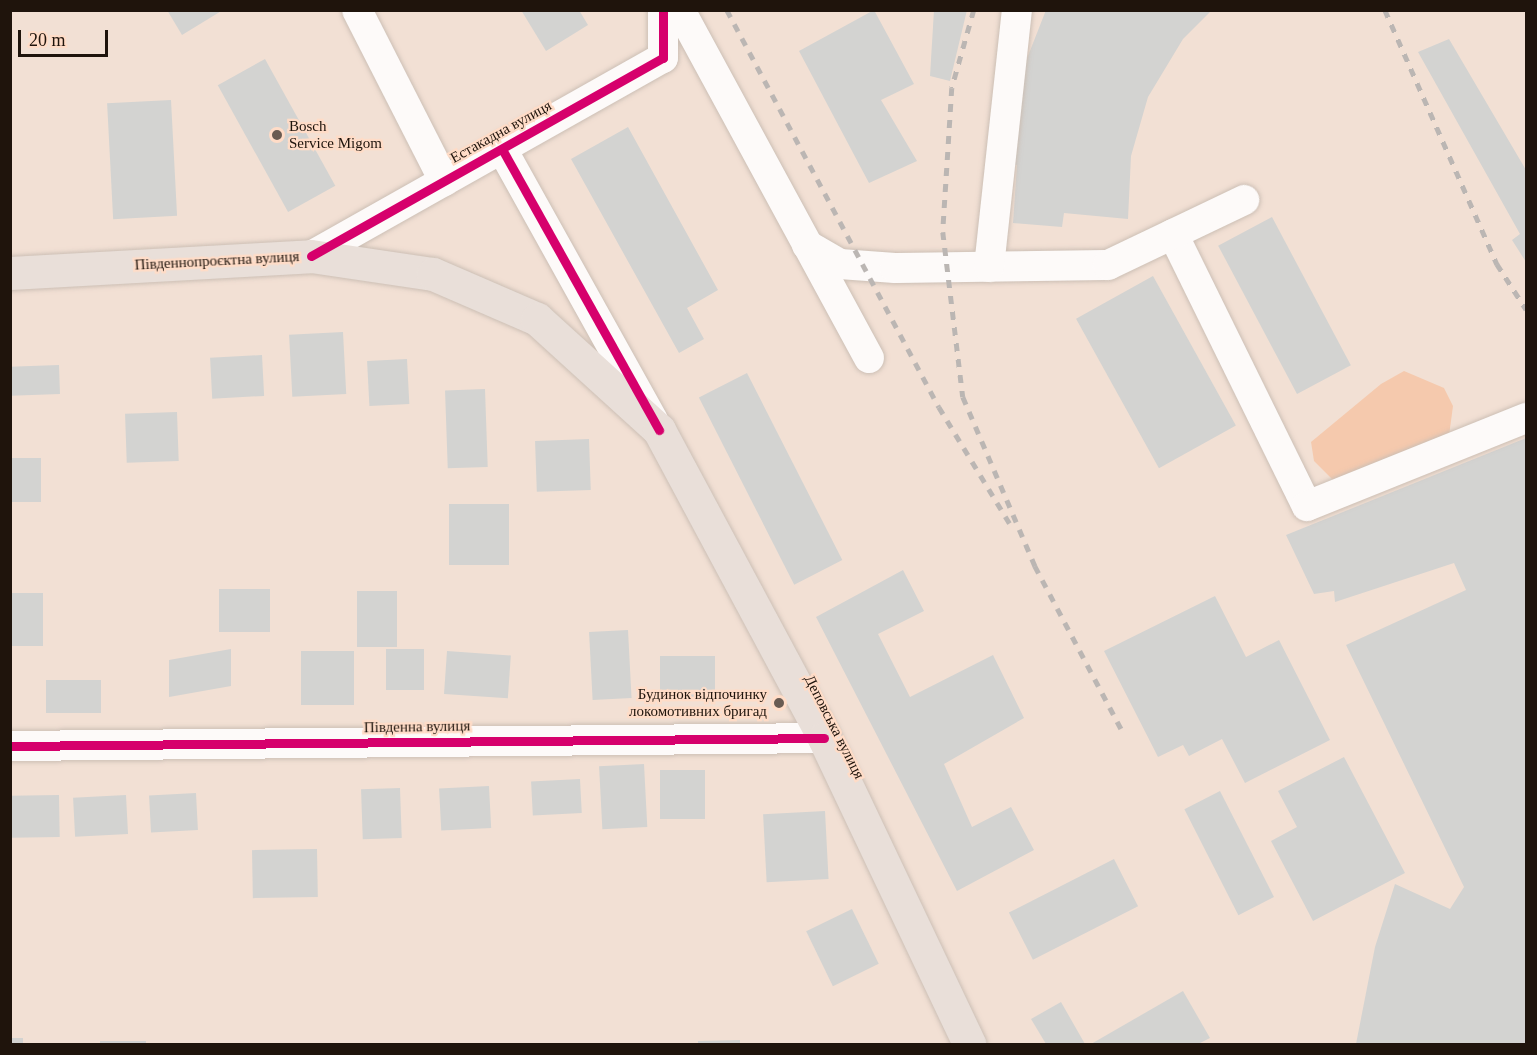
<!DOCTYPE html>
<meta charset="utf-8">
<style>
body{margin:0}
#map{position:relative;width:1537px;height:1055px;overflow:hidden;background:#f2e0d4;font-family:"Times New Roman",serif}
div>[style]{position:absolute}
.green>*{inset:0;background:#f5c9ad}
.building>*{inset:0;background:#d3d3d1;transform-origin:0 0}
.roads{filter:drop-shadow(0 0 2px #ccbfb5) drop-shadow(0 0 2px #ccbfb5)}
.minor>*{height:30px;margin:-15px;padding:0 15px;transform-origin:15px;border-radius:15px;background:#fdfaf9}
.major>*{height:33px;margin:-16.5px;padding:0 16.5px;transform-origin:16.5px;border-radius:16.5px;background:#e9dfd9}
.rail>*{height:4.5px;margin-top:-2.25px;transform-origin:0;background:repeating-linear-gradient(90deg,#bbb6b3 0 8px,transparent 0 16px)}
.cycleway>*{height:9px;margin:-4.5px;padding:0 4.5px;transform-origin:4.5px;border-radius:4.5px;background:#d6006c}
.dots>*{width:16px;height:16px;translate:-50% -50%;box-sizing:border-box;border:3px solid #ffdcc7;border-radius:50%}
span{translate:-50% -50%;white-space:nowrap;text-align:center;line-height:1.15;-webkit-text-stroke:4.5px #ffdcc7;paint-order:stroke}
.poi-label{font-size:15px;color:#1f140c}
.left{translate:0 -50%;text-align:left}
.right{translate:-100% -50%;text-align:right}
.street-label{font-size:15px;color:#1f140c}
.frame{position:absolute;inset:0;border:12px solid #1f140c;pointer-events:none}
.scale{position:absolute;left:18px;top:30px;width:90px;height:27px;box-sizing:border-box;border:3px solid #1f140c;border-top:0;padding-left:8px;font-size:18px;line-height:21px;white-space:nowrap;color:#1f140c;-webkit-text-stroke:4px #ffdcc7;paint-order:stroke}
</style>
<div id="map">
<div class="green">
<div style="clip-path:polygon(1404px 371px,1444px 388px,1453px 406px,1449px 436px,1334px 481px,1314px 461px,1311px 442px,1381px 384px)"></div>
</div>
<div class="building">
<div style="clip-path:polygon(167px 10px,223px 10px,182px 35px)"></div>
<div style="clip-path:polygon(521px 10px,579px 10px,588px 25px,546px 51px)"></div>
<div style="clip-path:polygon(874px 10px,914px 84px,881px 100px,917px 161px,869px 183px,799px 51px)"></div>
<div style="clip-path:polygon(934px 10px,967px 10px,950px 81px,930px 76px)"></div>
<div style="clip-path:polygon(1046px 10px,1212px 10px,1183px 39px,1148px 97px,1131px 156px,1128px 219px,1064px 213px,1062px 227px,1013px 223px,1017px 165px,1003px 165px,1019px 79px)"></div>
<div style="clip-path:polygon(1449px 39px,1526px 170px,1526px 262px,1512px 240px,1520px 234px,1418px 52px)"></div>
<div style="left:265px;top:59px;width:145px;height:54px;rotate:61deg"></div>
<div style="left:171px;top:100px;width:116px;height:64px;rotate:87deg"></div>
<div style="clip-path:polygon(628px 127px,718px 290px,687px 308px,704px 339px,679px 353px,571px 159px)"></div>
<div style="left:1272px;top:217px;width:168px;height:61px;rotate:62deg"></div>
<div style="left:1153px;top:276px;width:171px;height:88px;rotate:61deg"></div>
<div style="left:343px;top:332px;width:62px;height:54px;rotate:87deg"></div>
<div style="left:262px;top:355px;width:41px;height:52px;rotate:87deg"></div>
<div style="left:407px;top:359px;width:45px;height:40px;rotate:87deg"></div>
<div style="left:59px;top:365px;width:29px;height:49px;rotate:88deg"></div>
<div style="left:747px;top:373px;width:210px;height:54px;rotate:63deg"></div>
<div style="left:485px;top:389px;width:78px;height:40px;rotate:88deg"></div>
<div style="left:177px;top:412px;width:49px;height:52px;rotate:88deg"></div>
<div style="clip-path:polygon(1526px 438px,1526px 1044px,1356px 1044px,1375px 947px,1395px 884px,1450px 909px,1464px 887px,1346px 645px,1466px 590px,1454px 563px,1335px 602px,1334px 591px,1314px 594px,1286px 535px)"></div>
<div style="left:589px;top:439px;width:51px;height:54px;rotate:88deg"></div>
<div style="left:10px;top:458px;width:31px;height:44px"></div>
<div style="left:509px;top:504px;width:61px;height:60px;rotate:90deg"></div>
<div style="clip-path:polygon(903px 570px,924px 611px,878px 634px,910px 697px,993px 655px,1024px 718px,944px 764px,972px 827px,1011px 807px,1034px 850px,957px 891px,816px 617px)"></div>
<div style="left:270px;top:589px;width:43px;height:51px;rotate:90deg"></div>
<div style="left:397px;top:591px;width:56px;height:40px;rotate:90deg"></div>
<div style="left:10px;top:593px;width:33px;height:53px"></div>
<div style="clip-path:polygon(1215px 596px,1246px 657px,1279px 640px,1330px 740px,1245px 783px,1222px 739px,1189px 756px,1183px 745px,1158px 757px,1104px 651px)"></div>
<div style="left:628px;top:630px;width:68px;height:39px;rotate:87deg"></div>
<div style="clip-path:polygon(231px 649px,231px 686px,169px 697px,169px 660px)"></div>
<div style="left:386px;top:649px;width:38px;height:41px"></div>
<div style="left:354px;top:651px;width:54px;height:53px;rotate:90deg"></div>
<div style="left:447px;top:651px;width:64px;height:43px;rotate:4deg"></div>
<div style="left:715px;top:656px;width:45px;height:55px;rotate:90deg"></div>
<div style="left:101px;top:680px;width:33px;height:55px;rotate:90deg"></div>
<div style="clip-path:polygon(1344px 757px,1405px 873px,1313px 921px,1271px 841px,1297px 827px,1278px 791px)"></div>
<div style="left:644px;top:764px;width:63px;height:45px;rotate:87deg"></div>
<div style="left:660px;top:770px;width:45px;height:49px"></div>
<div style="left:580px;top:779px;width:34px;height:49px;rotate:87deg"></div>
<div style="left:489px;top:786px;width:42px;height:50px;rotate:87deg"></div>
<div style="left:400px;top:788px;width:50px;height:39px;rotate:88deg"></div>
<div style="left:1220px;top:791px;width:119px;height:40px;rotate:63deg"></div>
<div style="left:196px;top:793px;width:37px;height:47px;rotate:87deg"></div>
<div style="left:59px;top:795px;width:42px;height:49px;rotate:89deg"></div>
<div style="left:126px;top:795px;width:39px;height:53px;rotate:87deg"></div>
<div style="left:825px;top:811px;width:68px;height:62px;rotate:87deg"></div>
<div style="left:317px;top:849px;width:48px;height:65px;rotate:89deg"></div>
<div style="left:1114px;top:859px;width:53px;height:118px;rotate:63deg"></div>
<div style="left:852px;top:909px;width:61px;height:51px;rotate:64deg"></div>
<div style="clip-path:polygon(1183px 991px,1210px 1038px,1198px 1044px,1091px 1044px)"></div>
<div style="clip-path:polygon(1061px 1002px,1085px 1044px,1046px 1044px,1031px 1019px)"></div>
<div style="left:10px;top:1038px;width:13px;height:6px"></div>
<div style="clip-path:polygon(740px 1040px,740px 1044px,698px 1044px,698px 1041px)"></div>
<div style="left:100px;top:1041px;width:46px;height:3px"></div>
</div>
<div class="roads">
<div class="minor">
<div style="left:357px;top:10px;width:192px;rotate:63deg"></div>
<div style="left:680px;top:10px;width:396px;rotate:61.5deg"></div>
<div style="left:502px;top:149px;width:310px;rotate:60.9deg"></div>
<div style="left:1173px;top:234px;width:303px;rotate:63.8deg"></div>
<div style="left:1307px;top:506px;width:236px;rotate:-21.9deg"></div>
<div style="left:807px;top:245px;width:38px;rotate:30deg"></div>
<div style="left:840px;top:264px;width:55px;rotate:4.2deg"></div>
<div style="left:895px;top:268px;width:213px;rotate:-0.8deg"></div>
<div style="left:1108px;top:265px;width:151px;rotate:-25.5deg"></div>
<div style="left:311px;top:256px;width:404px;rotate:-29.4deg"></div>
<div style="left:663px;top:58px;width:48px;rotate:-90deg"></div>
<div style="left:989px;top:267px;width:259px;rotate:-83.8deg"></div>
<div style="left:10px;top:746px;width:814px;rotate:-0.56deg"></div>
</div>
<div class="major">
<div style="left:10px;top:273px;width:301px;rotate:-3.2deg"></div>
<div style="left:311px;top:256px;width:123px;rotate:8.4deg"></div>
<div style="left:433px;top:274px;width:113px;rotate:23.4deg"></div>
<div style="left:537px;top:319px;width:165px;rotate:42.3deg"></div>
<div style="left:659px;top:430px;width:349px;rotate:61.8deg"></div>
<div style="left:824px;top:738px;width:339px;rotate:64.6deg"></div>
</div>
</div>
<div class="rail">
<div style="left:727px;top:10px;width:450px;rotate:61.9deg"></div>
<div style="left:939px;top:407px;width:137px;rotate:58.7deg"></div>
<div style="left:974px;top:10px;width:81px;rotate:105.8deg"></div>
<div style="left:952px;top:88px;width:144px;rotate:93.6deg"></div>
<div style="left:943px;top:232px;width:166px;rotate:83.1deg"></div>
<div style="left:963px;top:397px;width:184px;rotate:66.9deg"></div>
<div style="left:1035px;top:566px;width:188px;rotate:62.1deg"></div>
<div style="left:1385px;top:10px;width:278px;rotate:66.2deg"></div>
<div style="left:1497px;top:264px;width:54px;rotate:57.2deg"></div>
</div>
<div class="cycleway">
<div style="left:502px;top:149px;width:322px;rotate:60.8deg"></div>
<div style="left:311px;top:256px;width:404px;rotate:-29.4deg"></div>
<div style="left:663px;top:58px;width:48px;rotate:-90deg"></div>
<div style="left:10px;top:746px;width:814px;rotate:-0.56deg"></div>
</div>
<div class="dots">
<div style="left:277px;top:135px;background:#695b52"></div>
<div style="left:779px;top:703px;background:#695b52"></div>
</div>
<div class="poi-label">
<span class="left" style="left:289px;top:135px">Bosch<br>Service Migom</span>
<span class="right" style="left:767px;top:703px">Будинок відпочинку<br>локомотивних бригад</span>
</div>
<div class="street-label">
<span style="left:501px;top:132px;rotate:-29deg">Естакадна вулиця</span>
<span style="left:217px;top:261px;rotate:-3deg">Південнопроєктна вулиця</span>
<span style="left:417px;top:727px;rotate:-1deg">Південна вулиця</span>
<span style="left:834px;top:727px;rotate:63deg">Деповська вулиця</span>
</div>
<div class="frame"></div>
<div class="scale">20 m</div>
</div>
